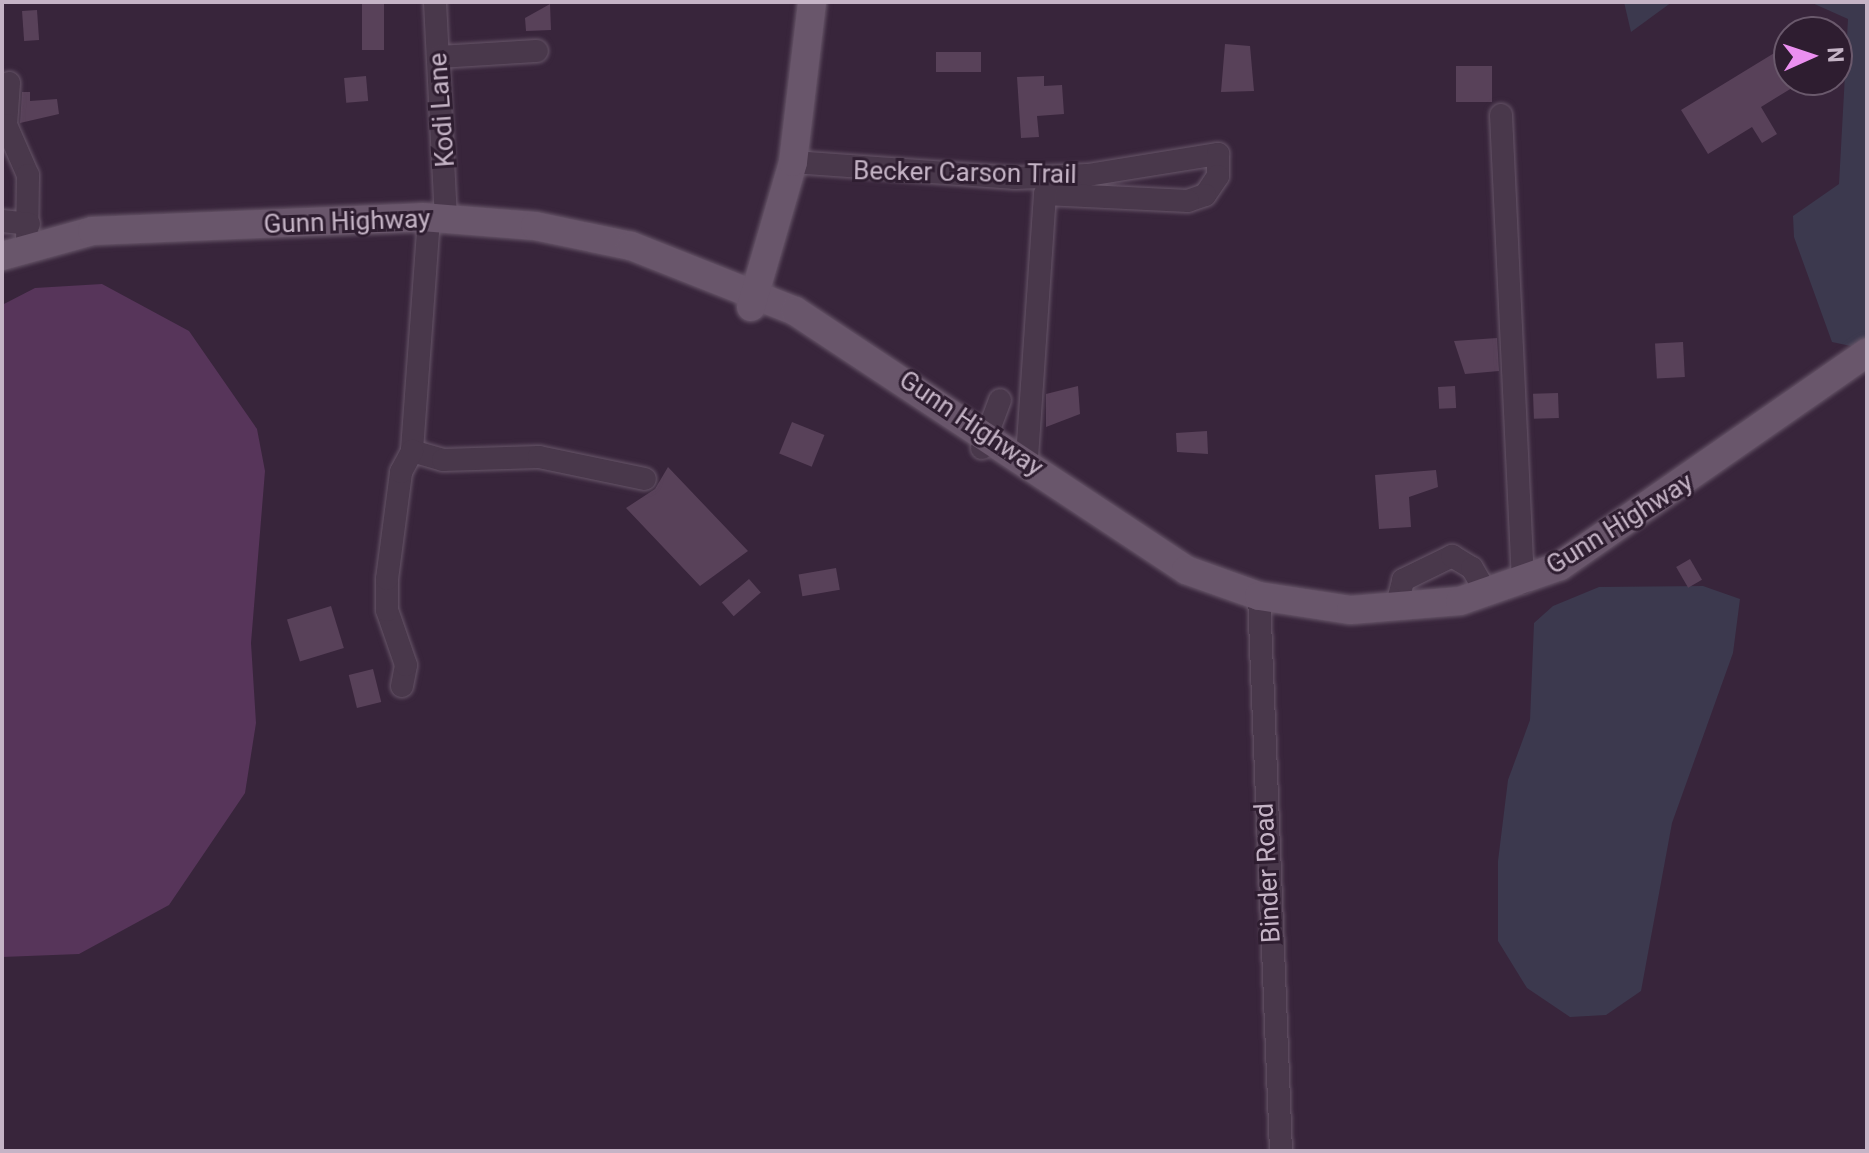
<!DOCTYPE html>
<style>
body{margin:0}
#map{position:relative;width:1869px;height:1153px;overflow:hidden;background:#38253b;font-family:Roboto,sans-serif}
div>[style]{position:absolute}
.green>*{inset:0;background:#3c394e}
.water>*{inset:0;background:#57355a}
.building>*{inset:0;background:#584159;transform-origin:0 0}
.roads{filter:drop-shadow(0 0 2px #675669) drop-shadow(0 0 2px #675669)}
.minor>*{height:22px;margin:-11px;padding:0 11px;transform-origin:11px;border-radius:11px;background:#49384b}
.major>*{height:28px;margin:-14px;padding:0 14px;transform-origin:14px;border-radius:14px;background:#69566b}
span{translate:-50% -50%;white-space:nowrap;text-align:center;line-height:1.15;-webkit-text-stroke:6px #2e1d30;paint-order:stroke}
.street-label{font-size:26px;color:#c5b4c6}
.frame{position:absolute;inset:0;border:4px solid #c5b4c6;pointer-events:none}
.north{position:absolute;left:1773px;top:16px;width:80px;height:80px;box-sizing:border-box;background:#2e1d30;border:2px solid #6a596c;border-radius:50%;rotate:87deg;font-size:22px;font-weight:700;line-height:32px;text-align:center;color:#c5b4c6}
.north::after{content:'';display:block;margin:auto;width:28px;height:36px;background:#eb8ff0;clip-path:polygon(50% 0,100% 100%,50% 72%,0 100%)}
</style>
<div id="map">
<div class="green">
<div style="clip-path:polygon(1624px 2px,1672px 2px,1631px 32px)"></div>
<div style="clip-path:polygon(1810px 2px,1867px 2px,1867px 343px,1860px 348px,1832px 342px,1794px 237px,1793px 216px,1839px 184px,1848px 19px)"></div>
<div style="clip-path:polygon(1703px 586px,1740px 599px,1733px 653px,1672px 823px,1641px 991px,1606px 1015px,1570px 1017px,1527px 988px,1498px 941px,1498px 861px,1508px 780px,1530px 720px,1534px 623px,1553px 606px,1599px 587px)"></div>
</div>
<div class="water">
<div style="clip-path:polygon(102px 284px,189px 331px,257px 429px,265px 471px,251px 643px,256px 723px,245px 793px,169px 905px,79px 954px,2px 957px,2px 305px,35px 288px)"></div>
</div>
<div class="building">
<div style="left:362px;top:2px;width:22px;height:48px"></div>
<div style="clip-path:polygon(550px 4px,551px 30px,526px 31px,525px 18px)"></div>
<div style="left:37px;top:10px;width:30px;height:15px;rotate:86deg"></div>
<div style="clip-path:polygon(1225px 44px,1250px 46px,1254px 91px,1221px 92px)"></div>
<div style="clip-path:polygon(1789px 44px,1789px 80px,1805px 80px,1761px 107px,1777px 134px,1762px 143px,1752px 127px,1708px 154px,1681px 110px)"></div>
<div style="left:981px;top:52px;width:20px;height:45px;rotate:90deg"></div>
<div style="left:1492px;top:66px;width:36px;height:36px;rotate:90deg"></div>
<div style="left:366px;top:76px;width:25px;height:22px;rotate:85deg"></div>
<div style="clip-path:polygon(1044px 76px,1044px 86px,1062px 85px,1064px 114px,1037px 116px,1039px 137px,1021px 138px,1017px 77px)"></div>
<div style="clip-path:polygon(22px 92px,30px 92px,30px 101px,57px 99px,59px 114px,20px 123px)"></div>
<div style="clip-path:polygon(1497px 338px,1499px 371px,1465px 374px,1454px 341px)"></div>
<div style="left:1683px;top:342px;width:35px;height:28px;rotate:87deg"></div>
<div style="clip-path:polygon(1078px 386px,1080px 414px,1046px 427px,1046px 394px)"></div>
<div style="left:1455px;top:386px;width:22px;height:17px;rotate:87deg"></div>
<div style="left:1558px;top:393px;width:25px;height:25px;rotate:88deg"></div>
<div style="left:792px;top:422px;width:35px;height:34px;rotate:22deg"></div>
<div style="clip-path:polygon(1207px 431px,1208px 454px,1177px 452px,1176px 433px)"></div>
<div style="clip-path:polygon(668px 467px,748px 551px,700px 586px,626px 508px,655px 489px)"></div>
<div style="clip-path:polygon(1436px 470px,1438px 487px,1409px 497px,1411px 527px,1379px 529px,1375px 475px)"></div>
<div style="left:1690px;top:559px;width:24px;height:16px;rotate:60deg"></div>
<div style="left:836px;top:568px;width:22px;height:38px;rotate:80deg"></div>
<div style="left:749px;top:579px;width:18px;height:36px;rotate:49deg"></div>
<div style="left:331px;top:606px;width:44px;height:46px;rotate:73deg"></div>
<div style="left:373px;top:669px;width:34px;height:25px;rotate:76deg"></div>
</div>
<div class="roads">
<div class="minor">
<div style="left:435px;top:2px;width:216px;rotate:87.1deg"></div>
<div style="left:438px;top:57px;width:99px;rotate:-3.5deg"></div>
<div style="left:9px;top:83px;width:42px;rotate:94.1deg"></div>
<div style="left:6px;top:125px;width:55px;rotate:66.3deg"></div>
<div style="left:28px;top:175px;width:71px;rotate:90.8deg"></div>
<div style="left:1501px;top:115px;width:468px;rotate:87.3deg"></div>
<div style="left:793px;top:162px;width:223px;rotate:4.1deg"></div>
<div style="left:1015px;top:178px;width:73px;rotate:-2.4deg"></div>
<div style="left:1088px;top:175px;width:132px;rotate:-9.2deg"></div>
<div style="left:1218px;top:154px;width:22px;rotate:90deg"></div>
<div style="left:1218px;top:176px;width:23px;rotate:124deg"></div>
<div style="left:1205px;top:195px;width:18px;rotate:161deg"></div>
<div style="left:1188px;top:201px;width:143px;rotate:-177.2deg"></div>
<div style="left:1045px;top:194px;width:268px;rotate:93.9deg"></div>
<div style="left:2px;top:221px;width:27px;rotate:6deg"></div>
<div style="left:428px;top:232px;width:220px;rotate:94.2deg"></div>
<div style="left:412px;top:451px;width:32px;rotate:16deg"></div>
<div style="left:443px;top:460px;width:96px;rotate:-1.8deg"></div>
<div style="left:539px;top:457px;width:108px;rotate:11.7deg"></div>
<div style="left:982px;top:448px;width:51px;rotate:-69.4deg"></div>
<div style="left:1259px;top:596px;width:555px;rotate:87.73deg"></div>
<div style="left:1396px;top:609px;width:30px;rotate:-76deg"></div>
<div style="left:1403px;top:580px;width:55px;rotate:-26.1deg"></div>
<div style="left:1452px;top:556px;width:23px;rotate:31deg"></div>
<div style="left:1472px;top:568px;width:30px;rotate:60deg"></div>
<div style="left:402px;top:686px;width:21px;rotate:-79deg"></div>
<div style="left:406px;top:665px;width:58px;rotate:-109.1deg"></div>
<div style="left:387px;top:610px;width:31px;rotate:-90deg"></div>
<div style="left:387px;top:579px;width:108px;rotate:-82.5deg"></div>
<div style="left:401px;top:472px;width:24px;rotate:-62deg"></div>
</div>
<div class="major">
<div style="left:2px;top:256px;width:93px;rotate:-15.5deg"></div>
<div style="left:92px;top:231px;width:330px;rotate:-2.4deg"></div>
<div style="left:422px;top:217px;width:113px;rotate:4.6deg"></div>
<div style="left:535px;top:226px;width:98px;rotate:11.8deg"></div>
<div style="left:631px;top:246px;width:176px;rotate:21.6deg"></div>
<div style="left:795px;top:311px;width:469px;rotate:33.5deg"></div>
<div style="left:1186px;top:570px;width:77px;rotate:19.6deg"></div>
<div style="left:1259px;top:596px;width:93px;rotate:8.7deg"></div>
<div style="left:1351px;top:610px;width:109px;rotate:-4.7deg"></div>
<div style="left:1460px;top:601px;width:106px;rotate:-19.3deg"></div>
<div style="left:1560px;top:566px;width:374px;rotate:-34.8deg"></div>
<div style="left:751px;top:307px;width:151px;rotate:-73.8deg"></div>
<div style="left:793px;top:162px;width:161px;rotate:-83.2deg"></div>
</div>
</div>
<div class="street-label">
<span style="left:442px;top:110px;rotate:-94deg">Kodi Lane</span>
<span style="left:965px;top:173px;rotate:1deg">Becker Carson Trail</span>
<span style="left:347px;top:222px;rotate:-2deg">Gunn Highway</span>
<span style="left:971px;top:424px;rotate:34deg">Gunn Highway</span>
<span style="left:1620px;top:524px;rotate:-32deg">Gunn Highway</span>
<span style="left:1268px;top:873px;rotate:-93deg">Binder Road</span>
</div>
<div class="frame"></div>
<div class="north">N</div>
</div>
